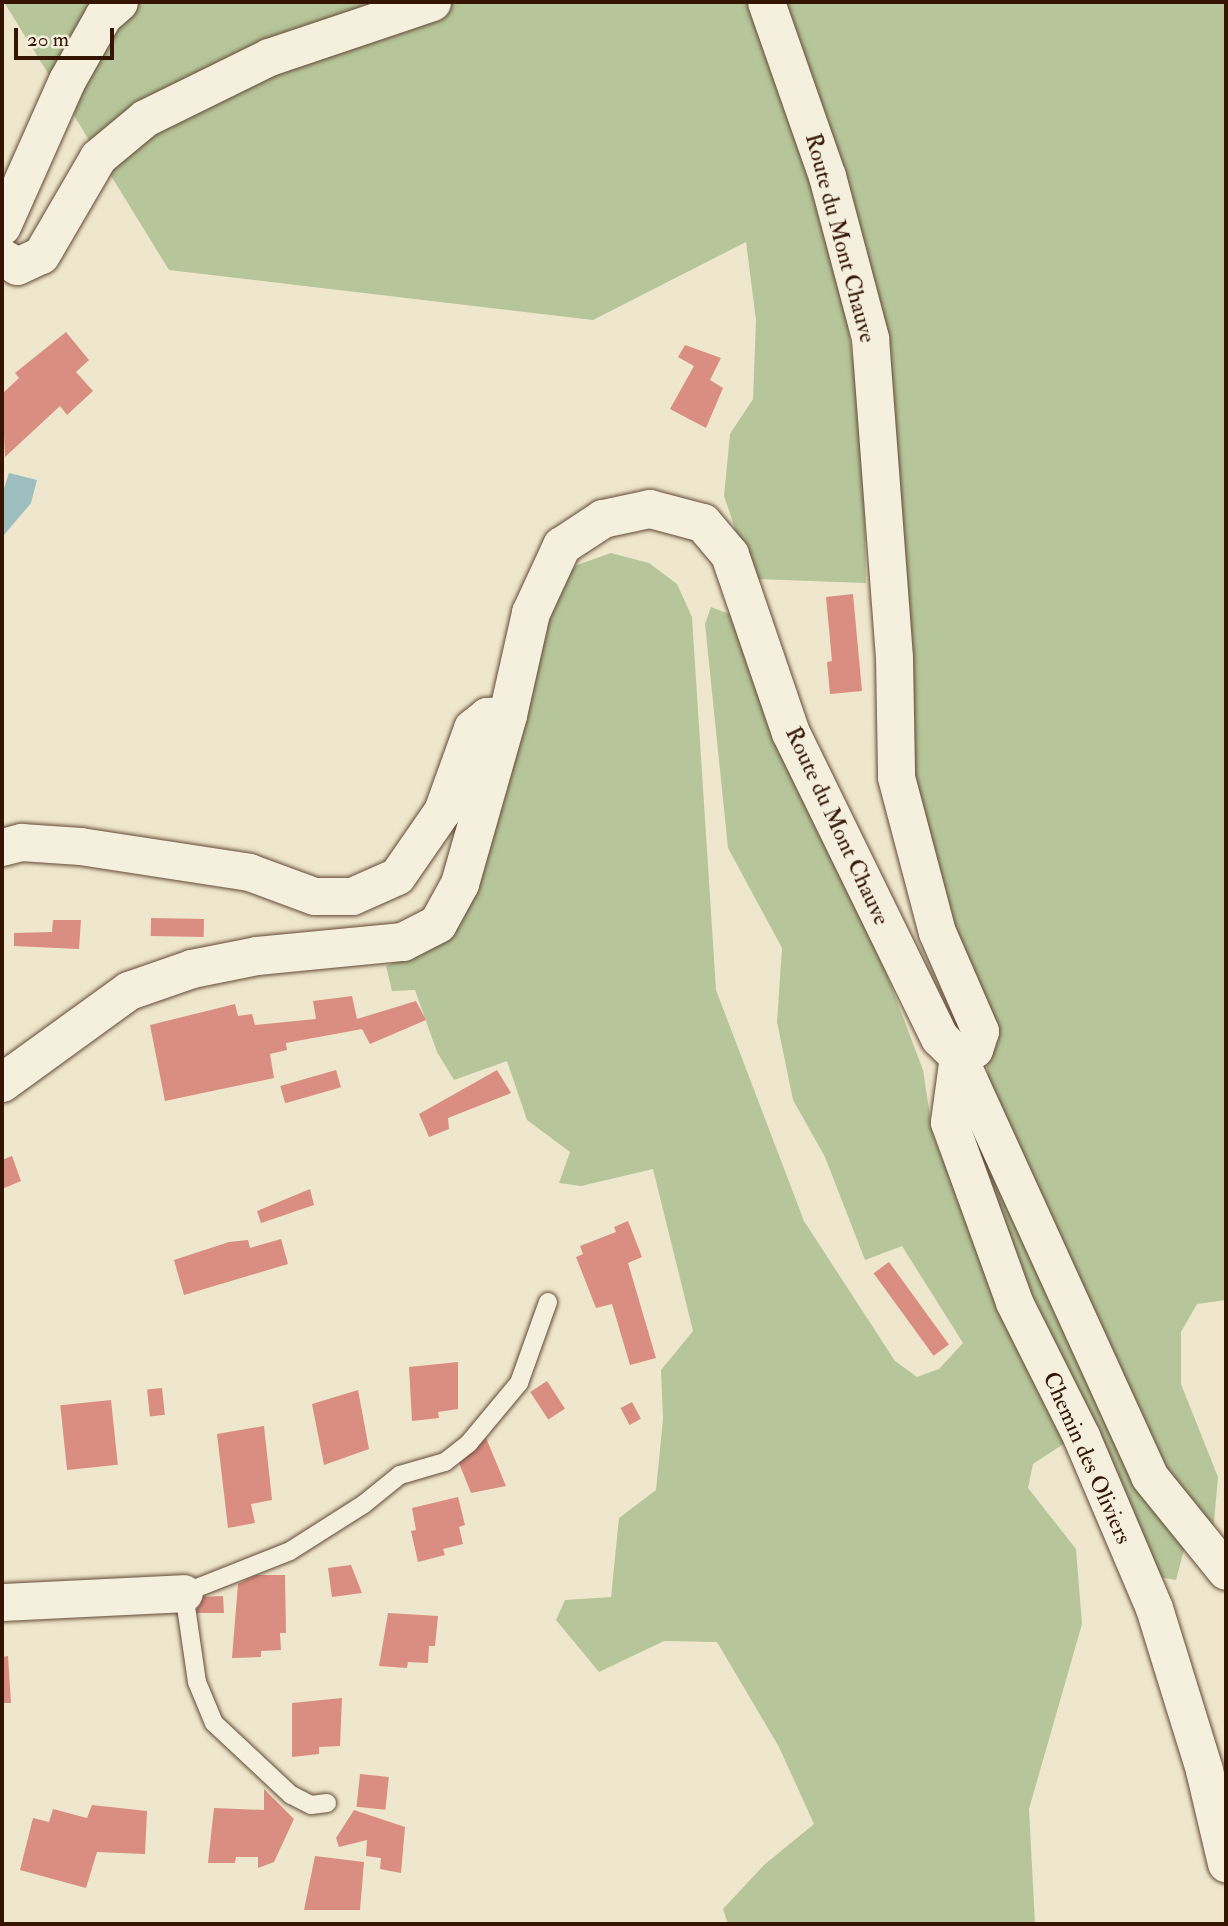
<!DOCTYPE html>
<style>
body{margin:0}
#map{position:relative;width:1228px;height:1926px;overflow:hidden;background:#efe7cd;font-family:"IM FELL Double Pica",serif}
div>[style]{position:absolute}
.green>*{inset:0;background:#b6c69a}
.water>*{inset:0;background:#9cbebf}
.building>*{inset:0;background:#d98e81;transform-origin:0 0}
.roads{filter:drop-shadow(0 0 2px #644936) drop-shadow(0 0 2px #644936)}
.lane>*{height:18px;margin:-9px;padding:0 9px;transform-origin:9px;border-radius:9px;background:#f5efde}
.street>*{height:37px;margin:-18.5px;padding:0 18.5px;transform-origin:18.5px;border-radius:18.5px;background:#f5efde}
.secondary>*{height:38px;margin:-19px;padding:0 19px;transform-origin:19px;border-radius:19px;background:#f5efde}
span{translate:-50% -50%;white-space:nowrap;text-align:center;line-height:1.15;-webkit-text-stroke:5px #f5efde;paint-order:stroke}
.street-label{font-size:23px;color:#351403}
.frame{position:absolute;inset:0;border:4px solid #351403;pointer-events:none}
.scale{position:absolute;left:14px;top:28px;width:100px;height:32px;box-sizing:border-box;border:4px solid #351403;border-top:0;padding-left:9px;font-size:21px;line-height:24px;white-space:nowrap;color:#351403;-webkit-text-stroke:5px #f5efde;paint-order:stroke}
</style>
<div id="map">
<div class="green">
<div style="clip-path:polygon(4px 2px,1226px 2px,1226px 1300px,1197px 1304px,1181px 1332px,1181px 1384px,1218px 1477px,1213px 1533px,1186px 1542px,1176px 1580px,1154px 1576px,964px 1144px,988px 1078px,985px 1033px,907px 788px,905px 636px,839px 266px,863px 430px,866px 583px,752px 579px,724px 496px,730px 434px,753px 399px,756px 320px,746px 242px,593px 320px,169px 270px)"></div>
<div style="clip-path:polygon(611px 553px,649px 563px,677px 584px,692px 617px,716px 990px,804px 1221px,895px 1361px,917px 1377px,939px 1369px,963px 1343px,902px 1246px,865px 1260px,825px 1157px,793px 1100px,777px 1022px,782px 948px,728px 848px,705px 624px,711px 607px,732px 615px,881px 959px,923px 1070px,933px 1135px,1007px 1322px,1068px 1441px,1033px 1464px,1028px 1488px,1076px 1549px,1082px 1624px,1029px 1809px,1035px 1924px,728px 1924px,723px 1909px,764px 1865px,814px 1824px,779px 1747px,717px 1642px,664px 1641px,599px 1672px,556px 1620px,565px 1600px,611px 1597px,619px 1518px,656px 1490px,663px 1419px,661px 1370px,693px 1331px,653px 1169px,581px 1186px,559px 1183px,570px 1152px,527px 1120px,507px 1061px,454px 1080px,437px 1052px,415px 990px,392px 991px,386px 966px,441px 942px,554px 585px,577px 565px)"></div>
</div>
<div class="water">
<div style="clip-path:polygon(9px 473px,37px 480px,31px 503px,4px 535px,2px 495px)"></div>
</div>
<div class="building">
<div style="clip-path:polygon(66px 332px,89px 360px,76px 372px,93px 391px,67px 415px,60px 406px,5px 457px,2px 394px,19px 378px,15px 373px)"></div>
<div style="clip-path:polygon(685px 345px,721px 358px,710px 380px,723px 388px,706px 428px,670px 409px,694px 366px,678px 357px)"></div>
<div style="clip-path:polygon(853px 594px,862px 691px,830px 694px,827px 662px,832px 661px,826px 597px)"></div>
<div style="left:151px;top:918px;width:53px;height:18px;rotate:1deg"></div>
<div style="clip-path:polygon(53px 920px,81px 920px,79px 949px,14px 946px,14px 933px,52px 932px)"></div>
<div style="clip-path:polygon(352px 996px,357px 1019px,416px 1001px,426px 1020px,370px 1044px,362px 1029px,286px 1043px,287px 1050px,270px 1054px,274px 1078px,165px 1101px,150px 1025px,235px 1004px,238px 1016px,252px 1014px,255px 1025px,316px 1019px,313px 1001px)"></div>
<div style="left:336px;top:1070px;width:18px;height:58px;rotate:74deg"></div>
<div style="clip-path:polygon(497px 1070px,511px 1093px,448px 1118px,449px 1129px,429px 1137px,419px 1114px)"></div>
<div style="clip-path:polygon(12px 1156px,21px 1181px,2px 1189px,2px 1160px)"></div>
<div style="clip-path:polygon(310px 1189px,314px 1205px,261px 1223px,257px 1211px)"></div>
<div style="clip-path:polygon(628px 1221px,642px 1257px,628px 1263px,656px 1358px,630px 1365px,612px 1304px,596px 1308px,576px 1257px,583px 1254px,580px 1246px,616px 1232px,614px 1227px)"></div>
<div style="clip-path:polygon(281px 1239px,288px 1264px,184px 1295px,174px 1260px,229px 1242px,248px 1240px,250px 1248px)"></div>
<div style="left:889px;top:1262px;width:102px;height:19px;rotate:54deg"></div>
<div style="clip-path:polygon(458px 1362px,458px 1409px,438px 1412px,439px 1418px,412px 1421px,409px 1367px)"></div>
<div style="left:547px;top:1381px;width:33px;height:20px;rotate:57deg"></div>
<div style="left:162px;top:1388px;width:27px;height:15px;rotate:84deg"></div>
<div style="clip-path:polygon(358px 1390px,369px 1449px,324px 1465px,312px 1404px)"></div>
<div style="left:111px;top:1400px;width:65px;height:51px;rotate:84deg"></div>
<div style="left:632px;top:1402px;width:19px;height:13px;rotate:62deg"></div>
<div style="clip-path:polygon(264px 1426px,272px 1500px,251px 1504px,255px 1523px,228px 1528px,217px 1434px)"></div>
<div style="clip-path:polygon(486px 1438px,506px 1486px,471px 1493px,459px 1463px)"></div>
<div style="clip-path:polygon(458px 1497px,465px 1525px,459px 1527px,463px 1544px,443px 1549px,445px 1555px,418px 1562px,411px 1531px,416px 1530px,412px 1508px)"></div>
<div style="clip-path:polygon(351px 1565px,362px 1593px,332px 1597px,328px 1568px)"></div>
<div style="clip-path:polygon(256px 1575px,285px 1575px,286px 1633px,280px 1633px,281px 1650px,261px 1651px,261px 1657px,232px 1658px,238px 1584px)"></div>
<div style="clip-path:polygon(223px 1596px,224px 1613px,196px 1613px,200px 1597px)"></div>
<div style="clip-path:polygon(388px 1613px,438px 1616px,435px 1646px,429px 1646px,428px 1663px,408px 1662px,407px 1668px,379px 1666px)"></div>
<div style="clip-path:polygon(8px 1656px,11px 1703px,2px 1703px,2px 1657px)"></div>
<div style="clip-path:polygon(342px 1698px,340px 1746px,319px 1747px,319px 1754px,292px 1757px,292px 1703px)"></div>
<div style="left:360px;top:1774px;width:29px;height:33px;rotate:6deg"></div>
<div style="clip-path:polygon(264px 1789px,294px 1819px,274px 1862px,258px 1868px,258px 1857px,236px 1857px,235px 1863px,208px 1863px,214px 1808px,264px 1810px)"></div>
<div style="clip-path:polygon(92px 1805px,147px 1811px,145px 1854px,97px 1852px,86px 1888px,20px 1870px,33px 1818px,49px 1822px,53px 1809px,87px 1818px)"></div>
<div style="clip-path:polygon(354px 1810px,405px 1827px,401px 1873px,380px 1869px,381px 1858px,366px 1856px,367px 1840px,339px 1847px,336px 1838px)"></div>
<div style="clip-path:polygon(315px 1856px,364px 1862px,360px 1910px,304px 1910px)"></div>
</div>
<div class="roads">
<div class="lane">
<div style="left:327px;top:1803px;width:16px;rotate:173deg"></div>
<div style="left:311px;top:1805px;width:22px;rotate:-153deg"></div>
<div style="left:291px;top:1795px;width:105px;rotate:-136.9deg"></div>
<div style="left:214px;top:1723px;width:44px;rotate:-112.5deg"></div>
<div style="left:197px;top:1682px;width:90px;rotate:-98.3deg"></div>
<div style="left:184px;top:1593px;width:114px;rotate:-21.6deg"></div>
<div style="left:290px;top:1551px;width:88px;rotate:-32.4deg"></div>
<div style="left:364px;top:1504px;width:46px;rotate:-38.9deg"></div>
<div style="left:400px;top:1475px;width:47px;rotate:-16.1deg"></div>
<div style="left:445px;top:1462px;width:31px;rotate:-38deg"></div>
<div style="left:469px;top:1443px;width:78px;rotate:-50.2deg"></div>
<div style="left:519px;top:1383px;width:86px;rotate:-70.3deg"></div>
</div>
<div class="street">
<div style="left:766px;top:2px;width:184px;rotate:70.7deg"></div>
<div style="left:827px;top:176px;width:168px;rotate:75.1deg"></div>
<div style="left:870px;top:338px;width:320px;rotate:85.7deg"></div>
<div style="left:894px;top:657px;width:120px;rotate:89deg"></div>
<div style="left:896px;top:777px;width:160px;rotate:75.2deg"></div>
<div style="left:937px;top:932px;width:108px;rotate:66.5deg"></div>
<div style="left:980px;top:1031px;width:19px;rotate:108deg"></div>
<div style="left:974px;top:1049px;width:17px;rotate:156deg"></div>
<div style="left:2px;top:226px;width:160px;rotate:-66deg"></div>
<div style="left:67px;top:80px;width:73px;rotate:-60.6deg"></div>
<div style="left:103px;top:16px;width:21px;rotate:-41deg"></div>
<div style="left:2px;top:257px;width:17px;rotate:31deg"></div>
<div style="left:17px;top:266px;width:26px;rotate:-25deg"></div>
<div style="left:41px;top:255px;width:113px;rotate:-59.8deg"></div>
<div style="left:98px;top:157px;width:61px;rotate:-39.7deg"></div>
<div style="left:145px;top:118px;width:138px;rotate:-26.2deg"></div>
<div style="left:269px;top:57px;width:172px;rotate:-18.6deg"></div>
<div style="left:2px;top:847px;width:20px;rotate:-15deg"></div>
<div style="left:21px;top:842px;width:59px;rotate:3.9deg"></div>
<div style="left:80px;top:846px;width:171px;rotate:8.7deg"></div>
<div style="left:249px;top:872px;width:69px;rotate:20.3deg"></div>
<div style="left:314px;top:896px;width:38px"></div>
<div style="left:352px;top:896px;width:49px;rotate:-24deg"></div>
<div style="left:397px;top:876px;width:79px;rotate:-55.3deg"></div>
<div style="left:442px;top:811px;width:88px;rotate:-70.1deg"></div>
<div style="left:472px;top:728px;width:19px;rotate:-39deg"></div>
<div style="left:487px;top:716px;width:21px;rotate:-3deg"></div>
<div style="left:958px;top:1056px;width:67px;rotate:97.8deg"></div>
<div style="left:949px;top:1122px;width:191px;rotate:70.1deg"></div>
<div style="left:1014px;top:1302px;width:150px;rotate:63.4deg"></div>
<div style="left:1081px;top:1436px;width:187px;rotate:67deg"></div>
<div style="left:1154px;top:1608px;width:170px;rotate:72.8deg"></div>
<div style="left:1204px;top:1770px;width:96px;rotate:76.7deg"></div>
<div style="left:958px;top:1056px;width:461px;rotate:65.5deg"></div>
<div style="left:1149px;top:1476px;width:122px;rotate:51deg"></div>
<div style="left:2px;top:1602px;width:182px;rotate:-2.8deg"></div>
</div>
<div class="secondary">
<div style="left:2px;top:1083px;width:157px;rotate:-35.9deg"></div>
<div style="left:129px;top:991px;width:67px;rotate:-19.2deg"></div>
<div style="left:192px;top:969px;width:66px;rotate:-11.3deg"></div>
<div style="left:257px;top:956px;width:147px;rotate:-5.5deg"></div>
<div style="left:403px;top:942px;width:39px;rotate:-27deg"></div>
<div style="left:438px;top:924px;width:46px;rotate:-61.2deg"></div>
<div style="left:460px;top:884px;width:176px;rotate:-74.1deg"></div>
<div style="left:508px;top:715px;width:105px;rotate:-77.3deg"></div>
<div style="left:531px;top:613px;width:74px;rotate:-65.2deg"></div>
<div style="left:562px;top:546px;width:49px;rotate:-33.4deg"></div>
<div style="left:603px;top:519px;width:48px;rotate:-12deg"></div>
<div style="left:650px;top:509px;width:55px;rotate:14.8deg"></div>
<div style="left:703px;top:523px;width:42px;rotate:49.8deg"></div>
<div style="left:730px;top:555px;width:188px;rotate:71.1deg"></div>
<div style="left:791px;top:733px;width:339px;rotate:64deg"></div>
<div style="left:940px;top:1038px;width:25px;rotate:45deg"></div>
</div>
</div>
<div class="street-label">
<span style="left:840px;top:238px;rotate:75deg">Route du Mont Chauve</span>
<span style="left:837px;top:826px;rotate:65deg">Route du Mont Chauve</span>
<span style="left:1087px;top:1458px;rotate:66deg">Chemin des Oliviers</span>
</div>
<div class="frame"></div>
<div class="scale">20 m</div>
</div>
